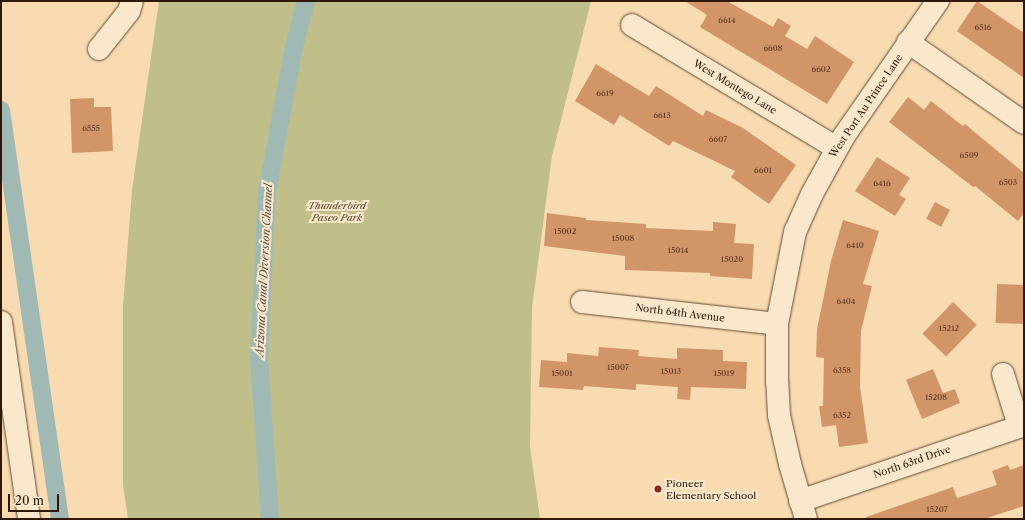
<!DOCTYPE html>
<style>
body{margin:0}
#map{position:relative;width:1025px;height:520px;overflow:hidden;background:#f9dbb1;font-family:"Libre Caslon Text",serif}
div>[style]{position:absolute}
.green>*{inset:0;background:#c1bf89}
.canal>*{height:18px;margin:-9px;padding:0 9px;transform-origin:9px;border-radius:9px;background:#a1b9b5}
.building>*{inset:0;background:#d29568;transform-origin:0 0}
.roads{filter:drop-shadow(0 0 1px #624933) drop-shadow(0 0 1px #624933)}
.minor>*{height:22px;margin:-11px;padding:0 11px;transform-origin:11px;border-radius:11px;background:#fbe8cc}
.dots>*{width:11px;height:11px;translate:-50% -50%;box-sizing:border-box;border:2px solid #fbe8cc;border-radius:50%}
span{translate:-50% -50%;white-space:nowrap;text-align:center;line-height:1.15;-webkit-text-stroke:4px #fbe8cc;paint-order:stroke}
.number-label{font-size:8px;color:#583721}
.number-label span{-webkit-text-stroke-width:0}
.street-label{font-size:10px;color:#2f1809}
.park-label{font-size:10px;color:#5b4a2f;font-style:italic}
.poi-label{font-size:10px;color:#2f1809}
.left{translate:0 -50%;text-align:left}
.water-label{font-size:11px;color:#575045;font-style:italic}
.frame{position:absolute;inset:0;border:2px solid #2f1809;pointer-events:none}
.scale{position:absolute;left:8px;top:494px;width:51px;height:18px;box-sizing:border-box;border:2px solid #2f1809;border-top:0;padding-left:5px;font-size:12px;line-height:14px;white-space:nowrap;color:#2f1809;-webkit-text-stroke:3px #fbe8cc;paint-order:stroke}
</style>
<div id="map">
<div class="green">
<div style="clip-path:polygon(159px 1px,591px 1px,552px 156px,532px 308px,530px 446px,540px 519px,128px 519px,123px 485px,123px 306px,132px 190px)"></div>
</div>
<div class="canal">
<div style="left:1px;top:110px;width:413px;rotate:81.8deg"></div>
<div style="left:270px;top:519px;width:163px;rotate:-93.9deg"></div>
<div style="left:259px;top:356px;width:164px;rotate:-87.2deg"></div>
<div style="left:267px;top:192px;width:147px;rotate:-79.5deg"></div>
<div style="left:294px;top:47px;width:48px;rotate:-75.4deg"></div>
</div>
<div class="building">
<div style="clip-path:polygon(685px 1px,727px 1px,773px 27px,778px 18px,791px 26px,785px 36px,807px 49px,815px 36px,854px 62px,827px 104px,700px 27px,707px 15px)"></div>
<div style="clip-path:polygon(977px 1px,1024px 33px,1024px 78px,957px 31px)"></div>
<div style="clip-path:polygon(596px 64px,649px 96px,656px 86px,703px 116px,706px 110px,743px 128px,796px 165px,769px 204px,731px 177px,735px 171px,673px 141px,669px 146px,620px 115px,614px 125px,575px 101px)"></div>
<div style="clip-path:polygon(908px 97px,924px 110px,931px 101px,963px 126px,965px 124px,1024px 173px,1024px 213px,1018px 221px,975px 186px,973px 187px,889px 122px)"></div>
<div style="clip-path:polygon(94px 98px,94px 107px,111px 107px,113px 151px,72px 153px,70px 99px)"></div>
<div style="clip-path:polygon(877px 157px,910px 178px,899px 195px,906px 199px,895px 216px,855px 191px)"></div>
<div style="left:935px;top:202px;width:17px;height:19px;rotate:28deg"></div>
<div style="clip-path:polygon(547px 213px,586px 218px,586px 220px,646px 224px,646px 228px,713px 231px,713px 222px,736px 224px,734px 243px,754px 244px,752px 279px,710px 276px,710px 273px,625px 270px,625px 256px,544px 246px)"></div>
<div style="clip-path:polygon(843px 220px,879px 231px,863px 284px,872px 286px,861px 331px,860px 387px,868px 443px,839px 447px,836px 425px,822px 427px,819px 406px,823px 406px,824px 358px,816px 357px,817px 329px,831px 261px)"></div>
<div style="left:997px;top:284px;width:27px;height:39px;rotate:2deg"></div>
<div style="left:953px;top:302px;width:33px;height:44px;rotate:44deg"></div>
<div style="clip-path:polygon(599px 347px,639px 350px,638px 356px,677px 359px,677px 348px,723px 350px,723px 361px,747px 362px,746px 389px,691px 387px,690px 400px,677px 399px,678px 387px,636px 384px,636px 390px,584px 386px,583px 390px,539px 387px,541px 360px,567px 362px,567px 353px,598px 356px)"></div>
<div style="clip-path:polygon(933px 369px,943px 393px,955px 389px,960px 403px,922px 419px,906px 380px)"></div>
<div style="clip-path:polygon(1008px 465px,1010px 470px,1024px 465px,1024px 506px,984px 519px,866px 519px,866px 517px,953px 487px,957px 498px,997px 485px,992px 471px)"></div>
</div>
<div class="roads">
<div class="minor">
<div style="left:632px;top:25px;width:239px;rotate:31deg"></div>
<div style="left:908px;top:42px;width:141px;rotate:34.9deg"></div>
<div style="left:99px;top:49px;width:48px;rotate:-51.7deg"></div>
<div style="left:129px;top:11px;width:10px;rotate:-73deg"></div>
<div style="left:582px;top:302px;width:196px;rotate:6.4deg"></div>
<div style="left:1px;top:322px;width:199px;rotate:81.9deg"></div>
<div style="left:1003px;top:374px;width:54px;rotate:72.9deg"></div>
<div style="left:800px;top:501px;width:237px;rotate:-18.7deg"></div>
<div style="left:806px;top:519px;width:57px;rotate:-106.2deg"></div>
<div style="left:790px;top:464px;width:50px;rotate:-102.7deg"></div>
<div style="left:779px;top:415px;width:33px;rotate:-93deg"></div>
<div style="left:777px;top:382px;width:58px;rotate:-90deg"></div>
<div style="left:777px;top:324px;width:94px;rotate:-78.9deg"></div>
<div style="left:795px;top:232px;width:42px;rotate:-65.9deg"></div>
<div style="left:812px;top:194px;width:66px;rotate:-61.1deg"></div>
<div style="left:844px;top:136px;width:165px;rotate:-55.2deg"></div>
</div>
</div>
<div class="dots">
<div style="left:658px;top:489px;background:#8f2418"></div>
</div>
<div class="number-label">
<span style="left:727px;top:21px">6614</span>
<span style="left:983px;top:28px">6516</span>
<span style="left:773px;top:49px">6608</span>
<span style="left:821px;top:70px">6602</span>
<span style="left:605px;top:94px">6619</span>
<span style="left:662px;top:116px">6613</span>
<span style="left:91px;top:129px">6555</span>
<span style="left:718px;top:140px">6607</span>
<span style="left:969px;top:156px">6509</span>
<span style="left:763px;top:171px">6601</span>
<span style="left:1008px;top:183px">6503</span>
<span style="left:882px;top:184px">6416</span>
<span style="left:565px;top:232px">15002</span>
<span style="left:623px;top:239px">15008</span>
<span style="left:855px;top:246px">6410</span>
<span style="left:678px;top:251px">15014</span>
<span style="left:732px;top:260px">15020</span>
<span style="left:846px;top:302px">6404</span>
<span style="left:949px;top:329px">15212</span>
<span style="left:618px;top:368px">15007</span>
<span style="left:842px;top:371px">6358</span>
<span style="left:671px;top:372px">15013</span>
<span style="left:562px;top:374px">15001</span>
<span style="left:724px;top:374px">15019</span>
<span style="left:936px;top:398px">15208</span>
<span style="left:842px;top:416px">6352</span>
<span style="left:937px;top:510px">15207</span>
</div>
<div class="street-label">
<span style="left:735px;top:87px;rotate:31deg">West Montego Lane</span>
<span style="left:866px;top:106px;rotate:-56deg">West Port Au Prince Lane</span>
<span style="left:680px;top:313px;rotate:7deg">North 64th Avenue</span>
<span style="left:912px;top:462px;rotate:-19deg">North 63rd Drive</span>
</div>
<div class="park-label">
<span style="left:337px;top:211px">Thunderbird<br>Paseo Park</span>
</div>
<div class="poi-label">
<span class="left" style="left:666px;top:489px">Pioneer<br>Elementary School</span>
</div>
<div class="water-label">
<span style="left:264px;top:270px;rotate:-87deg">Arizona Canal Diversion Channel</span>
</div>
<div class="frame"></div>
<div class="scale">20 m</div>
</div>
